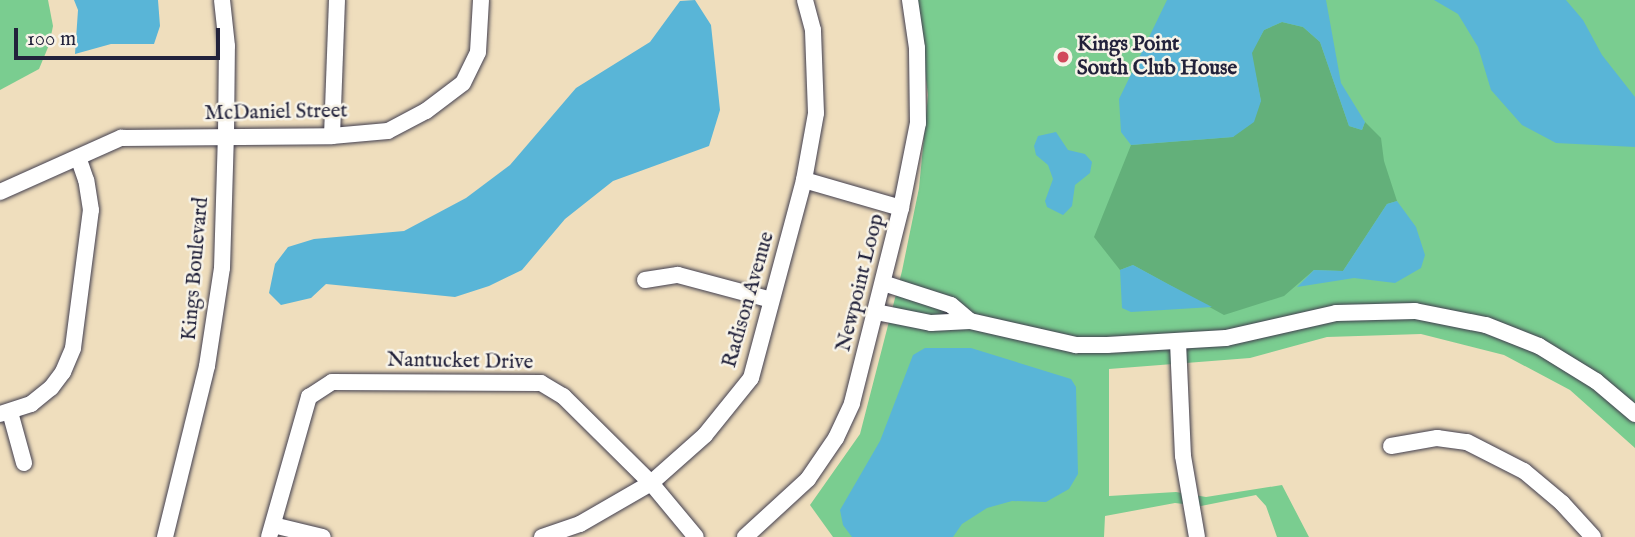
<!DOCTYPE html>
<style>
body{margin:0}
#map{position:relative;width:1635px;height:537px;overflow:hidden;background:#efdebd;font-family:"IM FELL English",serif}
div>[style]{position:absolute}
.green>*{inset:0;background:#7acd90}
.forest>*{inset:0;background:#63b07a}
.water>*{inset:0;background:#59b5d7}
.roads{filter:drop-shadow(0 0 2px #413e4e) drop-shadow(0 0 2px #413e4e)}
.minor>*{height:16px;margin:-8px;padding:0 8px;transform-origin:8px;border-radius:8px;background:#fff}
.dots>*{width:19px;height:19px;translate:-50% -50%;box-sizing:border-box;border:4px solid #f7f3e8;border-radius:50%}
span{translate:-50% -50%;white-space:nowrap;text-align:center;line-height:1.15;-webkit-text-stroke:5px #f7f3e8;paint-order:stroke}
.poi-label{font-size:21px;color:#22223b;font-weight:700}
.left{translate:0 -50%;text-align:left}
.street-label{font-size:21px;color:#22223b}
.scale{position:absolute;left:14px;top:28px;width:206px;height:32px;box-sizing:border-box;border:4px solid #22223b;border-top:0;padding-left:9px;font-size:21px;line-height:24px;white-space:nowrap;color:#22223b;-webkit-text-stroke:5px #f7f3e8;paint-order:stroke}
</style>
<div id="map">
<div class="green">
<div style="clip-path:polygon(0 0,48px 0,53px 26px,49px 45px,39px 69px,0 90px)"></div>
<div style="clip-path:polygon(916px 0,1635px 0,1635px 448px,1570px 390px,1504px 355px,1421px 334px,1327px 337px,1250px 358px,1109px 369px,1109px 496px,1176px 492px,1206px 497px,1282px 485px,1309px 537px,1277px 537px,1266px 506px,1256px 495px,1201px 506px,1175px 503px,1105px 516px,1104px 537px,833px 537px,810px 505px,860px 434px,902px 271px,919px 188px,928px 95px)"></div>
</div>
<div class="forest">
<div style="clip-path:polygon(1282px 22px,1303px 27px,1320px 42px,1349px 126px,1362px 130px,1365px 122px,1381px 138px,1384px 161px,1397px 201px,1387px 204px,1343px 271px,1314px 270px,1284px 296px,1224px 315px,1133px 265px,1120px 270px,1094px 237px,1131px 145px,1233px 137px,1261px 101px,1251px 53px,1264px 30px)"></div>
</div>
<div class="water">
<div style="clip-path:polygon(74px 0,158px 0,160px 26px,154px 44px,111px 44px,75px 54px,78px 10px)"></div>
<div style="clip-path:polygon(695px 0,711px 25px,720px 110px,709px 146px,613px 181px,565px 219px,522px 270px,489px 286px,455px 297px,326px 284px,311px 298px,281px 305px,269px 293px,275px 264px,288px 247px,314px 239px,404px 231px,466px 198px,510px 165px,576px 88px,650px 42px,680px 1px)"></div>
<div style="clip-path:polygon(1167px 0,1326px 0,1341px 83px,1365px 122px,1362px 130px,1349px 126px,1320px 42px,1303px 27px,1282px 22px,1264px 30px,1252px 53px,1261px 101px,1254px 122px,1233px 137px,1131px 145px,1121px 132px,1119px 99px)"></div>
<div style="clip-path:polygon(1434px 0,1566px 0,1583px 20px,1602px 55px,1635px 97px,1635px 147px,1556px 143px,1522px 125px,1491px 90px,1478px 47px,1458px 14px)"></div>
<div style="clip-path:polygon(1056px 132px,1068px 150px,1085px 154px,1092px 162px,1090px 173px,1075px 185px,1072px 206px,1063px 215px,1047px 207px,1045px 201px,1053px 179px,1048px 165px,1036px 155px,1034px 146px,1038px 136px)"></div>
<div style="clip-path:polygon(1397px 201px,1416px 227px,1425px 255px,1421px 268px,1395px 283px,1354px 278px,1297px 287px,1314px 270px,1343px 271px,1387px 204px)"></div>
<div style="clip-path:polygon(1133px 265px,1168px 284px,1212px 307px,1131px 312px,1122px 308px,1120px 270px)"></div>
<div style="clip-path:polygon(925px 348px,971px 348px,1071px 379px,1076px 387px,1078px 474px,1069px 489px,1046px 502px,1012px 501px,987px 508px,962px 524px,953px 537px,852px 537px,843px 525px,840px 510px,880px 441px,913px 355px)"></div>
</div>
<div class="roads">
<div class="minor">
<div style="left:332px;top:136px;width:136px;rotate:-87.9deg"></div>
<div style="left:804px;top:180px;width:101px;rotate:16.1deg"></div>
<div style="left:0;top:192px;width:133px;rotate:-24.1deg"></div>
<div style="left:121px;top:138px;width:211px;rotate:-0.5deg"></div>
<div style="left:332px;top:136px;width:56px;rotate:-5.1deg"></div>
<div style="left:388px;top:131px;width:43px;rotate:-27.8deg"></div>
<div style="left:426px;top:111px;width:46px;rotate:-37.1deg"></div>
<div style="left:463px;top:83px;width:34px;rotate:-64deg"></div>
<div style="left:478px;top:52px;width:52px;rotate:-86.7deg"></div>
<div style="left:645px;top:280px;width:33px;rotate:-9deg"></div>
<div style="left:678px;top:275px;width:96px;rotate:15deg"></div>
<div style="left:883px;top:283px;width:71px;rotate:17.9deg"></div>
<div style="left:951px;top:305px;width:25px;rotate:40deg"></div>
<div style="left:876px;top:312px;width:56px;rotate:11.3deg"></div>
<div style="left:931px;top:323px;width:39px;rotate:-3deg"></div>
<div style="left:970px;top:321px;width:109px;rotate:12.8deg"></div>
<div style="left:1076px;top:345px;width:31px"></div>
<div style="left:1107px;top:345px;width:119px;rotate:-3.4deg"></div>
<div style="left:1226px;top:338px;width:113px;rotate:-12.8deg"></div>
<div style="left:1336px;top:313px;width:79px;rotate:-1.5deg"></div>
<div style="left:1415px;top:311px;width:72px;rotate:11.2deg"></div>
<div style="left:1486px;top:325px;width:57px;rotate:21.6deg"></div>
<div style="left:1539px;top:346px;width:67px;rotate:31.6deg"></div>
<div style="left:1596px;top:381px;width:51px;rotate:40.2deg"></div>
<div style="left:1178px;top:342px;width:114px;rotate:87.5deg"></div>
<div style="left:1183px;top:456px;width:82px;rotate:80.2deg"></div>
<div style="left:10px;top:412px;width:53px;rotate:74.6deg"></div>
<div style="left:0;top:414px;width:33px;rotate:-18deg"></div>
<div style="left:31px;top:404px;width:26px;rotate:-39deg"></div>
<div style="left:51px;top:388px;width:20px;rotate:-53deg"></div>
<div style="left:63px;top:372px;width:26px;rotate:-67deg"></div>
<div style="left:73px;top:348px;width:139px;rotate:-82.6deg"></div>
<div style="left:91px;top:210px;width:30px;rotate:-99deg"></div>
<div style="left:86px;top:180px;width:24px;rotate:-109deg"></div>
<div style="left:1391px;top:446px;width:47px;rotate:-9.9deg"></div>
<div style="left:1437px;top:438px;width:30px;rotate:8deg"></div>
<div style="left:1467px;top:442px;width:64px;rotate:27deg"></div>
<div style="left:1524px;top:471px;width:50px;rotate:40.1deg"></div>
<div style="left:1562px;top:503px;width:46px;rotate:47.6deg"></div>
<div style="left:273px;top:525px;width:51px;rotate:13.5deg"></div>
<div style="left:165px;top:537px;width:176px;rotate:-76.2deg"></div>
<div style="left:207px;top:366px;width:99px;rotate:-81.3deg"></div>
<div style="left:222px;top:268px;width:133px;rotate:-88.3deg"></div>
<div style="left:226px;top:135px;width:89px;rotate:-89.4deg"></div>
<div style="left:227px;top:46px;width:46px;rotate:-96.2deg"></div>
<div style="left:269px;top:537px;width:146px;rotate:-74.1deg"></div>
<div style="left:309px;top:397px;width:27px;rotate:-33deg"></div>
<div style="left:332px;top:382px;width:209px;rotate:0.3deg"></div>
<div style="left:541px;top:383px;width:26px;rotate:31deg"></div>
<div style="left:563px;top:396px;width:124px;rotate:44.7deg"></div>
<div style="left:651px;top:483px;width:70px;rotate:50.2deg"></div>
<div style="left:542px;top:537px;width:40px;rotate:-18.9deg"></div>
<div style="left:580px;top:524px;width:82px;rotate:-30deg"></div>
<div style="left:651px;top:483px;width:72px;rotate:-41.6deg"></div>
<div style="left:705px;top:435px;width:73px;rotate:-51.1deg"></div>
<div style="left:751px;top:378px;width:205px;rotate:-75deg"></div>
<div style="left:804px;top:180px;width:68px;rotate:-79.8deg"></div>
<div style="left:816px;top:113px;width:83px;rotate:-92.1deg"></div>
<div style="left:813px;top:30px;width:31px;rotate:-105deg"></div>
<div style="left:745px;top:537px;width:86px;rotate:-42.6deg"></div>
<div style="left:808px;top:479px;width:50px;rotate:-55.7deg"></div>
<div style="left:836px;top:438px;width:38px;rotate:-65deg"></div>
<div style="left:852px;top:403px;width:201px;rotate:-75.9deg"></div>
<div style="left:901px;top:208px;width:87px;rotate:-78.7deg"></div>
<div style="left:918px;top:123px;width:75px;rotate:-90.8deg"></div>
<div style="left:917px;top:48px;width:49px;rotate:-98.3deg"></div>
</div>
</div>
<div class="dots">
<div style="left:1063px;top:57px;background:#d1495b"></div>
</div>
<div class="poi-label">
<span class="left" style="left:1077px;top:57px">Kings Point<br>South Club House</span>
</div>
<div class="street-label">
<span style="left:276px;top:113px;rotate:-1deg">McDaniel Street</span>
<span style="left:196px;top:269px;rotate:-85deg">Kings Boulevard</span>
<span style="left:861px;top:283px;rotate:-76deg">Newpoint Loop</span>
<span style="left:749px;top:300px;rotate:-74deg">Radison Avenue</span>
<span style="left:460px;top:362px;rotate:1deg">Nantucket Drive</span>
</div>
<div class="scale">100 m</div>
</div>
